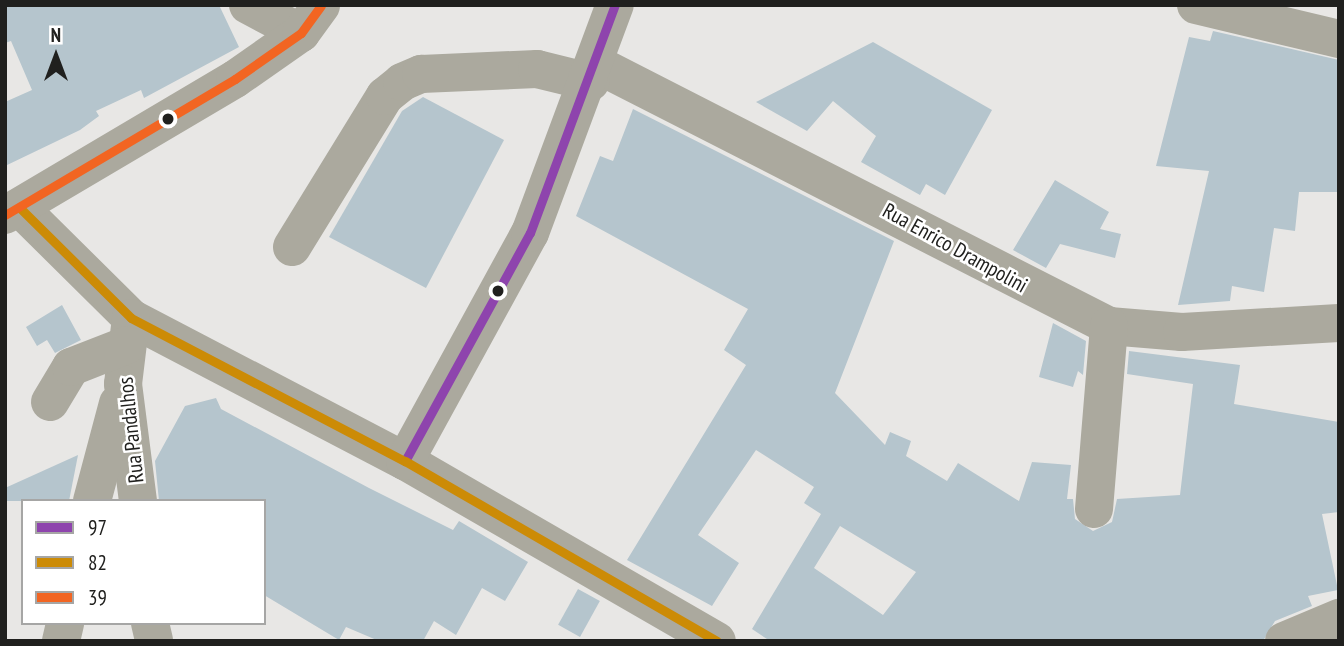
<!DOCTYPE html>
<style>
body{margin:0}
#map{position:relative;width:1344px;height:646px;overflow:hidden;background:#e8e7e5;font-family:"PT Sans Narrow",sans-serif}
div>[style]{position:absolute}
.building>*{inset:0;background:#b5c5cd;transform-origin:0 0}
.minor>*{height:38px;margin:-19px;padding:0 19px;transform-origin:19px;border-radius:19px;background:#aba99e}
.bus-1>*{height:9px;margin:-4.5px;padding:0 4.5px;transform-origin:4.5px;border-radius:4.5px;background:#8e44ad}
.bus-2>*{height:9px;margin:-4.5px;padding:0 4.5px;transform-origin:4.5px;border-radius:4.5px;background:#cc8b06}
.bus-3>*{height:9px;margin:-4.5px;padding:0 4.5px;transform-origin:4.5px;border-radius:4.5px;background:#f26522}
.dots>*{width:19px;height:19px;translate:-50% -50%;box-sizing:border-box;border:4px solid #fff;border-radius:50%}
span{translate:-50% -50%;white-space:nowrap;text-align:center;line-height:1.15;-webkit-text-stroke:5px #fff;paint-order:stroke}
.street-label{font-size:21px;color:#20201e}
.frame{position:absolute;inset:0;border:7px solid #20201e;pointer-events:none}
.legend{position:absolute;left:21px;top:499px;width:245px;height:126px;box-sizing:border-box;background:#fff;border:2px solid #a6a6a5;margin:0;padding:9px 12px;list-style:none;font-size:21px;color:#20201e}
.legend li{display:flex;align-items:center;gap:14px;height:35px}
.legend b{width:35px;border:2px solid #a6a6a5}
.north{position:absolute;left:21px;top:21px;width:70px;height:70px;-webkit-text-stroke:5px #fff;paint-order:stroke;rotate:0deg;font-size:19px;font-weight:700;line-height:28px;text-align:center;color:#20201e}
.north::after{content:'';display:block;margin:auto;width:24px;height:32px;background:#20201e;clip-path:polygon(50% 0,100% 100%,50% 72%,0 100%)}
</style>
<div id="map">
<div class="building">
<div style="clip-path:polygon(5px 5px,219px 5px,239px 47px,144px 98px,141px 90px,96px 111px,99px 116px,80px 130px,5px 166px,5px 102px,32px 90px,11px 41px,5px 43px)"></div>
<div style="clip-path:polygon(1213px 31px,1339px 60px,1339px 192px,1299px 192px,1295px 231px,1274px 228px,1264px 292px,1232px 286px,1230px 301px,1178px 305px,1209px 171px,1156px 166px,1189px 37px,1210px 41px)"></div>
<div style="clip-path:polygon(873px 42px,992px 110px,945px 195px,926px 184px,920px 195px,861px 162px,876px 136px,833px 101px,807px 131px,756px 102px)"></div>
<div style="clip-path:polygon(423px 97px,504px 140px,426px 288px,329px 237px,402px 111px)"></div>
<div style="clip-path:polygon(evenodd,633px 109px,894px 241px,835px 393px,885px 445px,890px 432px,911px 441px,906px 456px,947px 481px,958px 463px,1019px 501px,1032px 462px,1071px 465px,1067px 499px,1073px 499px,1075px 519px,1093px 531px,1112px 522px,1117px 499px,1180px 495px,1193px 384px,1127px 374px,1129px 351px,1240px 365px,1234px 404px,1339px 422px,1339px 512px,1322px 514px,1338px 590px,1308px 596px,1312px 606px,1275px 621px,1263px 641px,770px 641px,752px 629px,821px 514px,804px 503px,814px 487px,756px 450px,698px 535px,739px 563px,712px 606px,627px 560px,746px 365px,724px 350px,748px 309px,576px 216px,600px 156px,613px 161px,633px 109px,840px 526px,916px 572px,883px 615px,814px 568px,840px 526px)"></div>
<div style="clip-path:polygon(1055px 180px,1109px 212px,1100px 229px,1121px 234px,1115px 258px,1060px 244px,1046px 268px,1013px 250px)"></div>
<div style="clip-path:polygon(62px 305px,81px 340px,55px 353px,47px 340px,37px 346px,26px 327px)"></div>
<div style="clip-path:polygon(1053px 323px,1086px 341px,1083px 375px,1078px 371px,1073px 387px,1039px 377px)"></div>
<div style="clip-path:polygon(216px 398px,221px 409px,369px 488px,453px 530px,459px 521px,528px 562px,505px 601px,482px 588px,456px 635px,434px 621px,423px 641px,379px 641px,346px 627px,339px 640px,264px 595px,264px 501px,159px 501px,155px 461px,185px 406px)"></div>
<div style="clip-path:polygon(78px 455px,69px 501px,5px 501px,5px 488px)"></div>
<div style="left:578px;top:589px;width:25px;height:41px;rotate:29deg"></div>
</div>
<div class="minor">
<div style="left:248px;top:5px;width:60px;rotate:27.8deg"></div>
<div style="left:1196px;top:5px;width:147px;rotate:13.4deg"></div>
<div style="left:596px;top:64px;width:576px;rotate:27.05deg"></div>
<div style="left:1109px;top:326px;width:73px;rotate:4.7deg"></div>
<div style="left:1182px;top:332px;width:157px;rotate:-3.3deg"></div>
<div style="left:20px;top:208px;width:156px;rotate:44.7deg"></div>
<div style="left:131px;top:318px;width:309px;rotate:27.6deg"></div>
<div style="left:405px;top:461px;width:360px;rotate:30deg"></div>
<div style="left:5px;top:215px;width:267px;rotate:-30.6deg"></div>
<div style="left:235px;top:79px;width:80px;rotate:-34.9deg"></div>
<div style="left:301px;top:33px;width:34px;rotate:-54deg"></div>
<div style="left:292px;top:247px;width:177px;rotate:-58.4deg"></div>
<div style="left:385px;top:96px;width:22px;rotate:-39deg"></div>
<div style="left:402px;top:82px;width:21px;rotate:-23deg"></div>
<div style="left:421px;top:74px;width:116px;rotate:-2.5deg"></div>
<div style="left:537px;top:69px;width:55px;rotate:13.8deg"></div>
<div style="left:131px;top:318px;width:66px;rotate:96.9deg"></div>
<div style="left:123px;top:384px;width:118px;rotate:82.7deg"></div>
<div style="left:50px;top:402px;width:41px;rotate:-59deg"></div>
<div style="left:71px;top:367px;width:60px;rotate:-21.4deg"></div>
<div style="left:405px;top:461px;width:260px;rotate:-61.3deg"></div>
<div style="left:530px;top:233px;width:243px;rotate:-69.6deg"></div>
<div style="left:92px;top:501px;width:101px;rotate:-75.1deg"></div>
<div style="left:1094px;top:509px;width:184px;rotate:-85.3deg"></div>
<div style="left:150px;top:623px;width:18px;rotate:77deg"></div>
<div style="left:61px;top:641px;width:18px;rotate:-77deg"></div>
<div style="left:1284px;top:641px;width:60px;rotate:-22.7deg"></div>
</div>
<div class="bus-1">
<div style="left:405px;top:461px;width:260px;rotate:-61.3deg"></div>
<div style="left:530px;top:233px;width:243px;rotate:-69.6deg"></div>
</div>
<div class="bus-2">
<div style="left:20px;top:208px;width:156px;rotate:44.7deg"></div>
<div style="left:131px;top:318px;width:309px;rotate:27.6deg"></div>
<div style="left:405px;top:461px;width:360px;rotate:30deg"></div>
</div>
<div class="bus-3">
<div style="left:5px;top:215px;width:267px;rotate:-30.6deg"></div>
<div style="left:235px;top:79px;width:80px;rotate:-34.9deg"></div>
<div style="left:301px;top:33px;width:34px;rotate:-54deg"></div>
</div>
<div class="dots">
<div style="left:168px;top:119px;background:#20201e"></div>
<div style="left:498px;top:291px;background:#20201e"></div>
</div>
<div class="street-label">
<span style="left:955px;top:248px;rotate:29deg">Rua Enrico Drampolini</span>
<span style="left:131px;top:430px;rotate:-96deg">Rua Pandalhos</span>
</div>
<div class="frame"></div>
<ul class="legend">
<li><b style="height:9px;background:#8e44ad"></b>97</li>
<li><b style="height:9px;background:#cc8b06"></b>82</li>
<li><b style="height:9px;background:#f26522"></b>39</li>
</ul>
<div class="north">N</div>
</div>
